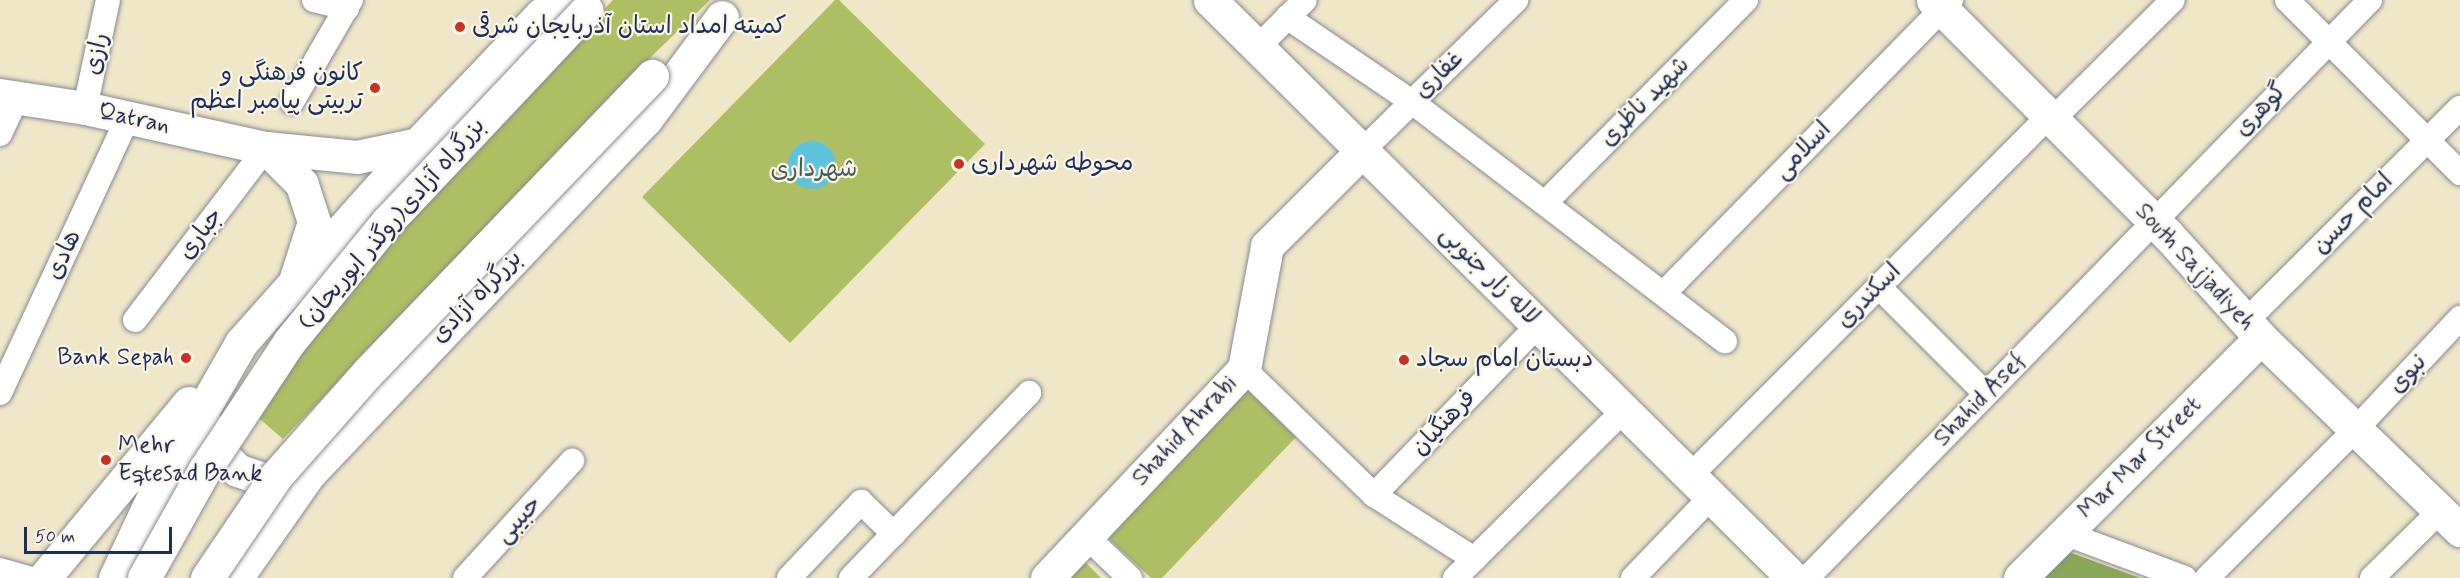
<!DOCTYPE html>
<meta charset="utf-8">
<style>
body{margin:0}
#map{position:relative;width:2460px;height:578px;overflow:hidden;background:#f0e7c9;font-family:Mynerve,"Playpen Sans Arabic",sans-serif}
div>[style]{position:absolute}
.green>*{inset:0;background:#adbf62}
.forest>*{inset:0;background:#8aa658}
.water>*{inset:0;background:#60c3de}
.round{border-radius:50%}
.roads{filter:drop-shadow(0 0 2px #868b94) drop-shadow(0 0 2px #868b94)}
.street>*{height:24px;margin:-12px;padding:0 12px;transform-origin:12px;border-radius:12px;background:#fff}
.secondary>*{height:33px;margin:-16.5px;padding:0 16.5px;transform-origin:16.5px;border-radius:16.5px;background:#fff}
.primary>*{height:33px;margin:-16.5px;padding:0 16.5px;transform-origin:16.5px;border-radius:16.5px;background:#fff}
.highway>*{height:33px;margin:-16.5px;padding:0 16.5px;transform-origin:16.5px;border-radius:16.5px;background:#fff}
.bridges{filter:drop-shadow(0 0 2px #868b94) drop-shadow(0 0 2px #868b94)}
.highway-bridge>*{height:33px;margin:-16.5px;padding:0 16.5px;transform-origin:16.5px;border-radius:16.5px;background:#fff}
.dots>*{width:16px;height:16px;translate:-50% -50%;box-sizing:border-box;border:3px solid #fcf5e5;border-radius:50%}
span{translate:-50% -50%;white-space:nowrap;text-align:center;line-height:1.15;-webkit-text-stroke:4.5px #fcf5e5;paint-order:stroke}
.poi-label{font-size:24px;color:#1b2f5e}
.left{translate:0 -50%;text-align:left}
.right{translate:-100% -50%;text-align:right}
.street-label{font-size:24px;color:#1b2f5e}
.park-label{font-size:24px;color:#475a5f}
.scale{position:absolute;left:24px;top:527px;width:148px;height:27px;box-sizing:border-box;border:3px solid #1b2f5e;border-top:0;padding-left:8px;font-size:18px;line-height:21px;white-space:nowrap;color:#1b2f5e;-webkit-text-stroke:4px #fcf5e5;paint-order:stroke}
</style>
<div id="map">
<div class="green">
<div style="clip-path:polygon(613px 0,710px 0,657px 51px,283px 439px,254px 414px,392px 234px)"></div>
<div style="clip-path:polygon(835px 0,839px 0,985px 144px,790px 343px,642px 197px)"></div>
<div style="clip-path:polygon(1246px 389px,1296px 437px,1162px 578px,1151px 578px,1107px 537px)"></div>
<div style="clip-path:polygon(1083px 560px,1101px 578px,1067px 578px)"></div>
</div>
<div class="forest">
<div style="clip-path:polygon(2066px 551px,2140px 578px,2040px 578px)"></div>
</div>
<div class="water">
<div class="round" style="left:788px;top:141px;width:48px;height:48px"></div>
</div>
<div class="roads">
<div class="street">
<div style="left:314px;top:0;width:34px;rotate:14deg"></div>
<div style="left:2287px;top:0;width:245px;rotate:45deg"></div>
<div style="left:1287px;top:17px;width:151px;rotate:34.2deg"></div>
<div style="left:1412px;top:102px;width:394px;rotate:37.4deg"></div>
<div style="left:1258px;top:47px;width:66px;rotate:-45deg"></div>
<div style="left:292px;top:102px;width:118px;rotate:-60deg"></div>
<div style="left:85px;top:108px;width:110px;rotate:-78deg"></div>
<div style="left:2052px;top:120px;width:170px;rotate:-44.8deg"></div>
<div style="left:0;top:134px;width:40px;rotate:-65deg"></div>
<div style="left:1362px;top:151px;width:216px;rotate:-44.4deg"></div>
<div style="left:1545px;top:203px;width:286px;rotate:-45.3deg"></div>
<div style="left:1879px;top:287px;width:151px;rotate:45deg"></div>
<div style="left:1663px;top:294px;width:412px;rotate:-45.6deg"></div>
<div style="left:135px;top:320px;width:216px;rotate:-52.7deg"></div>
<div style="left:2246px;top:321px;width:302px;rotate:-44.9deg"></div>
<div style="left:1244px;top:369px;width:181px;rotate:44.1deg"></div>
<div style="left:1374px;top:495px;width:119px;rotate:32.6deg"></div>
<div style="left:0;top:393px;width:304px;rotate:-65.1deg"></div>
<div style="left:1690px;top:476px;width:508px;rotate:-45.08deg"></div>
<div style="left:1374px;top:495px;width:236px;rotate:-46deg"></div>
<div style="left:2064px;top:533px;width:129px;rotate:20.4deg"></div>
<div style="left:1086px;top:536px;width:61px;rotate:43.7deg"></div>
<div style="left:0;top:570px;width:29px;rotate:16deg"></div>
<div style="left:465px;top:578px;width:159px;rotate:-47.6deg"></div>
<div style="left:789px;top:578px;width:105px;rotate:-46.5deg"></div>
<div style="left:861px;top:502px;width:46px;rotate:44.1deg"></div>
<div style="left:851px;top:578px;width:257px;rotate:-46.1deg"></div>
<div style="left:1455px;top:578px;width:238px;rotate:-44.8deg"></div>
<div style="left:1633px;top:578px;width:112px;rotate:-46.1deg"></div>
<div style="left:1807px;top:578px;width:807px;rotate:-45.75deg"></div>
<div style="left:2207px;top:578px;width:209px;rotate:-45deg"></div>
<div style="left:2355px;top:430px;width:154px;rotate:-46.8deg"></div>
<div style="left:2372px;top:578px;width:95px;rotate:-44.6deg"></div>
</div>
<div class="secondary">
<div style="left:1210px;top:0;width:821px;rotate:44.75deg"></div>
<div style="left:1933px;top:0;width:332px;rotate:45deg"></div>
<div style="left:2168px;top:235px;width:139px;rotate:47.9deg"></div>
<div style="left:2261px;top:338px;width:277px;rotate:44deg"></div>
<div style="left:1047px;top:578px;width:287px;rotate:-46.7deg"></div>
<div style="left:1244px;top:369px;width:125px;rotate:-79.4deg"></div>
<div style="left:1267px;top:246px;width:134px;rotate:-45deg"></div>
<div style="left:2020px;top:578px;width:340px;rotate:-44.9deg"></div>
</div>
<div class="primary">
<div style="left:0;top:95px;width:86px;rotate:8.7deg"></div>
<div style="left:85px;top:108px;width:185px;rotate:12.5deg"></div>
<div style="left:296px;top:278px;width:59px;rotate:-72.2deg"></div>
<div style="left:314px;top:222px;width:40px;rotate:-108deg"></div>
<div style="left:302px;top:184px;width:51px;rotate:-135deg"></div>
<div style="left:266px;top:148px;width:91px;rotate:5.6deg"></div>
<div style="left:357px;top:157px;width:62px;rotate:-12deg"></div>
</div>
<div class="highway">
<div style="left:206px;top:425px;width:20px;rotate:72deg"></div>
<div style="left:212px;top:444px;width:36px;rotate:46deg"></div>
<div style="left:237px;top:470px;width:36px;rotate:19deg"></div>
<div style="left:271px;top:482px;width:28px;rotate:-10deg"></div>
<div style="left:44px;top:578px;width:227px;rotate:-50.4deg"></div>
<div style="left:115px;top:578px;width:92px;rotate:-64.8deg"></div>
<div style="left:154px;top:495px;width:175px;rotate:-60.2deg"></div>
<div style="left:241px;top:343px;width:266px;rotate:-48.3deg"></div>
<div style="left:418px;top:144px;width:178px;rotate:-46.4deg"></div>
<div style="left:541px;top:15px;width:24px;rotate:-38deg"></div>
<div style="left:236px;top:578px;width:126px;rotate:-55deg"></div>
<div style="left:308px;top:475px;width:491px;rotate:-46.5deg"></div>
<div style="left:646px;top:119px;width:127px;rotate:-53.3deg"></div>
</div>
</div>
<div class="bridges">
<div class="highway-bridge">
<div style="left:144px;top:578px;width:125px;rotate:-60.8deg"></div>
<div style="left:205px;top:469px;width:152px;rotate:-56.5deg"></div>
<div style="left:289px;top:342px;width:155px;rotate:-50.8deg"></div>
<div style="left:387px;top:222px;width:291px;rotate:-46.7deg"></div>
<div style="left:207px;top:578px;width:123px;rotate:-55.9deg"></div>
<div style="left:276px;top:476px;width:140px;rotate:-48.5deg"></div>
<div style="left:369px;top:371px;width:409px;rotate:-46.2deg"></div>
</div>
</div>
<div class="dots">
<div style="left:460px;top:27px;background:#c8321e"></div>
<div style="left:375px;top:88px;background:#c8321e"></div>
<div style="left:959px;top:164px;background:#c8321e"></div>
<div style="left:186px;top:358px;background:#c8321e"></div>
<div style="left:1404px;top:360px;background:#c8321e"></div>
<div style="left:106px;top:460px;background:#c8321e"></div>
</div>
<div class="poi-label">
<span class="left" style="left:472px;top:27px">کمیته امداد استان آذربایجان شرقی</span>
<span class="right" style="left:363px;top:88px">کانون فرهنگی و<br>تربیتی پیامبر اعظم</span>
<span class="left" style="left:971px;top:164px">محوطه شهرداری</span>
<span class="right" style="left:174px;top:358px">Bank Sepah</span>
<span class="left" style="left:1416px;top:360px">دبستان امام سجاد</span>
<span class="left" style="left:118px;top:460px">Mehr<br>Eqtesad Bank</span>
</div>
<div class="street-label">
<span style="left:97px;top:54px;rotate:-78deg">رازی</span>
<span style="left:1439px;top:75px;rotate:-44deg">غفاری</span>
<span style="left:1645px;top:102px;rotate:-45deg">شهید ناظری</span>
<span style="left:2261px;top:110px;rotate:-46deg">گوهری</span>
<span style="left:134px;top:119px;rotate:12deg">Qatran</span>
<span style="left:1803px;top:151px;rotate:-46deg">اسلامی</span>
<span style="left:2353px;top:214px;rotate:-45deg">امام حسن</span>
<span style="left:392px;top:224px;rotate:-49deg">بزرگراه آزادی(روگذر ابوریحان)</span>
<span style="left:201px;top:234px;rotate:-53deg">جباری</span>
<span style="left:64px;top:255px;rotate:-65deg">هادی</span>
<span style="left:2195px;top:267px;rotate:47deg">South Sajjadiyeh</span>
<span style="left:1489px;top:276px;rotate:45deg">لاله زار جنوبی</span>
<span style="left:1869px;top:296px;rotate:-45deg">اسکندری</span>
<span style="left:477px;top:297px;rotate:-46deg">بزرگراه آزادی</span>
<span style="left:2408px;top:374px;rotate:-47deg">نبوی</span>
<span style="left:1980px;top:400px;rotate:-46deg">Shahid Asef</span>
<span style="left:1444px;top:423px;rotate:-46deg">فرهنگیان</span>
<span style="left:1185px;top:431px;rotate:-47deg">Shahid Ahrabi</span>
<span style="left:2140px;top:458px;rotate:-45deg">Mar Mar Street</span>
<span style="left:519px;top:520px;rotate:-47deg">حبیبی</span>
</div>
<div class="park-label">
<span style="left:814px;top:170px">شهرداری</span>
</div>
<div class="scale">50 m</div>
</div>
